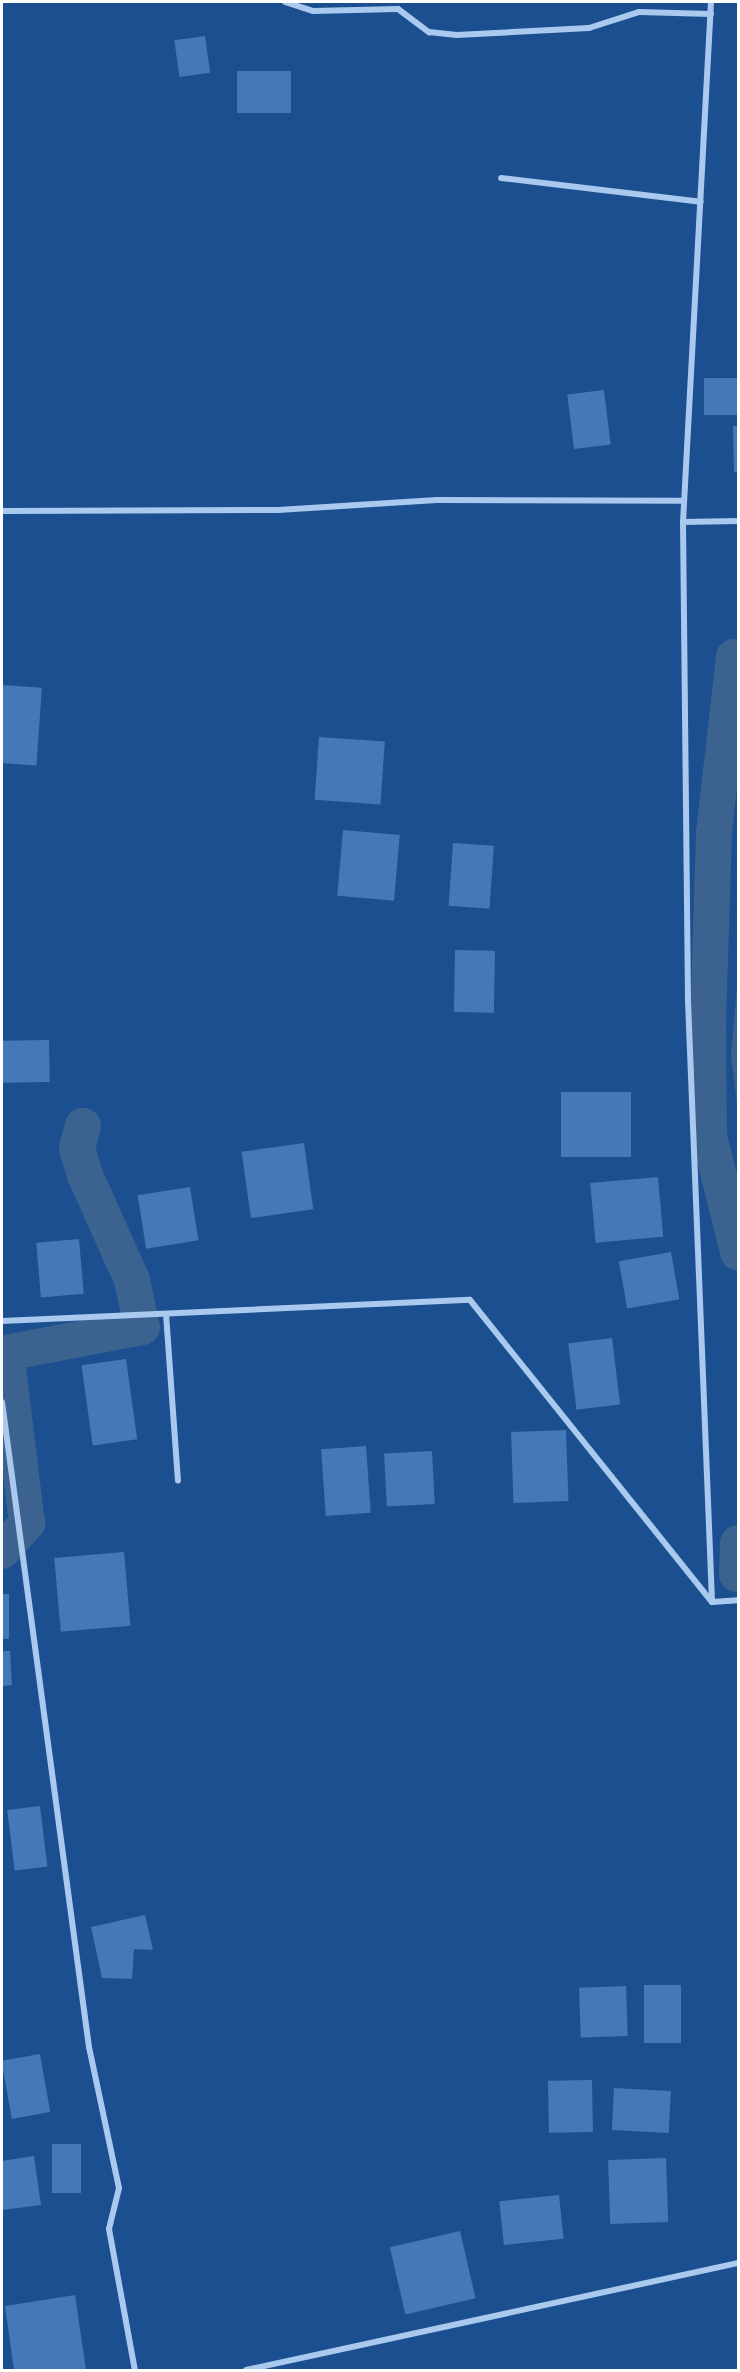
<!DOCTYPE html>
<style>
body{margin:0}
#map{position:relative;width:740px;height:2372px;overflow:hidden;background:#1b4f8f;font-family:Overpass,sans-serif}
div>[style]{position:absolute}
.water>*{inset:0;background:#3c6290}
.canal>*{height:36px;margin:-18px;padding:0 18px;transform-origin:18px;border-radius:18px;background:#3c6290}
.building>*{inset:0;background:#4478b7;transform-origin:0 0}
.street>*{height:6px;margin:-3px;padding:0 3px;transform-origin:3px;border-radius:3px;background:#a9c9ee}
span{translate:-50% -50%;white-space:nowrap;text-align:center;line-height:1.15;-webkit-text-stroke:4.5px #1b4f8f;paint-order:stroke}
.frame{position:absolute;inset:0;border:3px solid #fff;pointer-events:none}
</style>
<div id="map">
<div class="water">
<div style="clip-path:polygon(738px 975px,738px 1113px,731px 1055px)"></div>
</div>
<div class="canal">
<div style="left:738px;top:657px;width:4px;rotate:180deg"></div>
<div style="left:734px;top:657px;width:177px;rotate:96.5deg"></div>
<div style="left:714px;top:833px;width:189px;rotate:91.8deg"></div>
<div style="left:708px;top:1022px;width:114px;rotate:89.5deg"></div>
<div style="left:709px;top:1136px;width:120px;rotate:76deg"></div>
<div style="left:2px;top:1551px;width:38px;rotate:-48deg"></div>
<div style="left:27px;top:1523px;width:171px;rotate:-97deg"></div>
<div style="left:6px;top:1353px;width:138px;rotate:-10.8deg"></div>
<div style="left:142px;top:1327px;width:48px;rotate:-102deg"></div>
<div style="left:132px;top:1280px;width:115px;rotate:-114.1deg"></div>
<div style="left:85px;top:1175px;width:28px;rotate:-107deg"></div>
<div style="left:77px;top:1148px;width:23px;rotate:-75deg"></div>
<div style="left:737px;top:1574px;width:31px;rotate:-88deg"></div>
</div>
<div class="building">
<div style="left:205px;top:36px;width:37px;height:31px;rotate:82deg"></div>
<div style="left:237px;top:71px;width:54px;height:42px"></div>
<div style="left:704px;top:378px;width:34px;height:37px"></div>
<div style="left:604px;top:390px;width:55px;height:37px;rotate:83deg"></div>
<div style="clip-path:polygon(733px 426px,738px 426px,738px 472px,734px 472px)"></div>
<div style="left:2px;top:685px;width:40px;height:78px;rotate:4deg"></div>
<div style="left:319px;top:737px;width:66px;height:63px;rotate:4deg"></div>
<div style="left:343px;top:830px;width:57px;height:66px;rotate:5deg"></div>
<div style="left:453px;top:843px;width:41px;height:63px;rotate:4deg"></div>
<div style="left:455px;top:950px;width:40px;height:62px;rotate:1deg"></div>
<div style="left:49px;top:1040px;width:42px;height:47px;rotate:89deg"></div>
<div style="left:561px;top:1092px;width:70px;height:65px"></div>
<div style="left:304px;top:1143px;width:67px;height:63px;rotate:82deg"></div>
<div style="left:658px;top:1177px;width:60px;height:68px;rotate:85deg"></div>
<div style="left:190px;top:1187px;width:54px;height:53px;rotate:81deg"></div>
<div style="left:79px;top:1239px;width:55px;height:43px;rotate:85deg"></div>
<div style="left:671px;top:1252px;width:48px;height:53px;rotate:80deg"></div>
<div style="left:612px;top:1338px;width:67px;height:44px;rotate:83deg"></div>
<div style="left:126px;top:1359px;width:81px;height:45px;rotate:82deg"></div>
<div style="left:566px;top:1430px;width:71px;height:55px;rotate:88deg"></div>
<div style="left:366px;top:1446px;width:67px;height:45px;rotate:86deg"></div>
<div style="left:432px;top:1451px;width:53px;height:48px;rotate:87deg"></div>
<div style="left:124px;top:1552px;width:74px;height:70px;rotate:85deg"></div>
<div style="left:2px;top:1594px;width:7px;height:45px"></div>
<div style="clip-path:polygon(2px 1651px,10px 1651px,12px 1685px,2px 1686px)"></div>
<div style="left:40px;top:1806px;width:61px;height:33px;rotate:83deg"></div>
<div style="clip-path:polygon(145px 1915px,153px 1950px,134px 1949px,132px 1979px,102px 1978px,91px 1927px)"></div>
<div style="left:644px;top:1985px;width:37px;height:58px"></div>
<div style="left:626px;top:1986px;width:50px;height:47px;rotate:88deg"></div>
<div style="left:40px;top:2054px;width:59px;height:39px;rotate:80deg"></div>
<div style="left:592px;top:2080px;width:52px;height:44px;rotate:89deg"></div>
<div style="left:614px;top:2088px;width:57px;height:42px;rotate:3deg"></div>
<div style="left:81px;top:2144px;width:49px;height:29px;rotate:90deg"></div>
<div style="clip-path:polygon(34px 2156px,41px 2205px,2px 2210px,2px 2161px)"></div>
<div style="left:666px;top:2158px;width:64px;height:58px;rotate:88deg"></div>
<div style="left:559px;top:2195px;width:44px;height:60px;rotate:84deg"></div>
<div style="left:460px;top:2231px;width:69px;height:72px;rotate:77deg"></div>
<div style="clip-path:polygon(75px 2295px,86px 2370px,14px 2370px,5px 2306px)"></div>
</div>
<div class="street">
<div style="left:285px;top:2px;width:29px;rotate:18deg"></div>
<div style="left:313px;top:11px;width:85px;rotate:-1.3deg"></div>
<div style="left:398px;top:9px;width:39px;rotate:37deg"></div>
<div style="left:429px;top:32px;width:28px;rotate:6deg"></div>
<div style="left:457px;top:35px;width:132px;rotate:-3deg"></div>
<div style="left:589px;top:28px;width:52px;rotate:-17.7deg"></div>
<div style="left:639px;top:12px;width:72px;rotate:1.6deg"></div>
<div style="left:711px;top:2px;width:521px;rotate:93.08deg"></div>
<div style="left:683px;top:522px;width:479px;rotate:89.4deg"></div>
<div style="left:688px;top:1001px;width:601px;rotate:87.71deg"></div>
<div style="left:712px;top:1602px;width:26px;rotate:-4deg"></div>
<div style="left:501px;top:178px;width:201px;rotate:6.8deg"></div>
<div style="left:2px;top:511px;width:276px;rotate:-0.2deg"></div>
<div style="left:278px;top:510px;width:159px;rotate:-3.6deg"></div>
<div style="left:437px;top:500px;width:247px;rotate:0.2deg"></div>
<div style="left:683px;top:522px;width:55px;rotate:-1deg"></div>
<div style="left:166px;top:1314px;width:167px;rotate:85.9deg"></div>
<div style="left:2px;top:1321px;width:468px;rotate:-2.6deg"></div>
<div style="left:470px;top:1300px;width:387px;rotate:51.3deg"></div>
<div style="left:2px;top:1402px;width:651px;rotate:82.32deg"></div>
<div style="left:89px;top:2047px;width:144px;rotate:78deg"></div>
<div style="left:119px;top:2188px;width:42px;rotate:103.7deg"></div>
<div style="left:109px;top:2229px;width:143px;rotate:79.6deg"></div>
<div style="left:246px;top:2370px;width:504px;rotate:-12.27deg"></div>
</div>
<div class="frame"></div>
</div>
